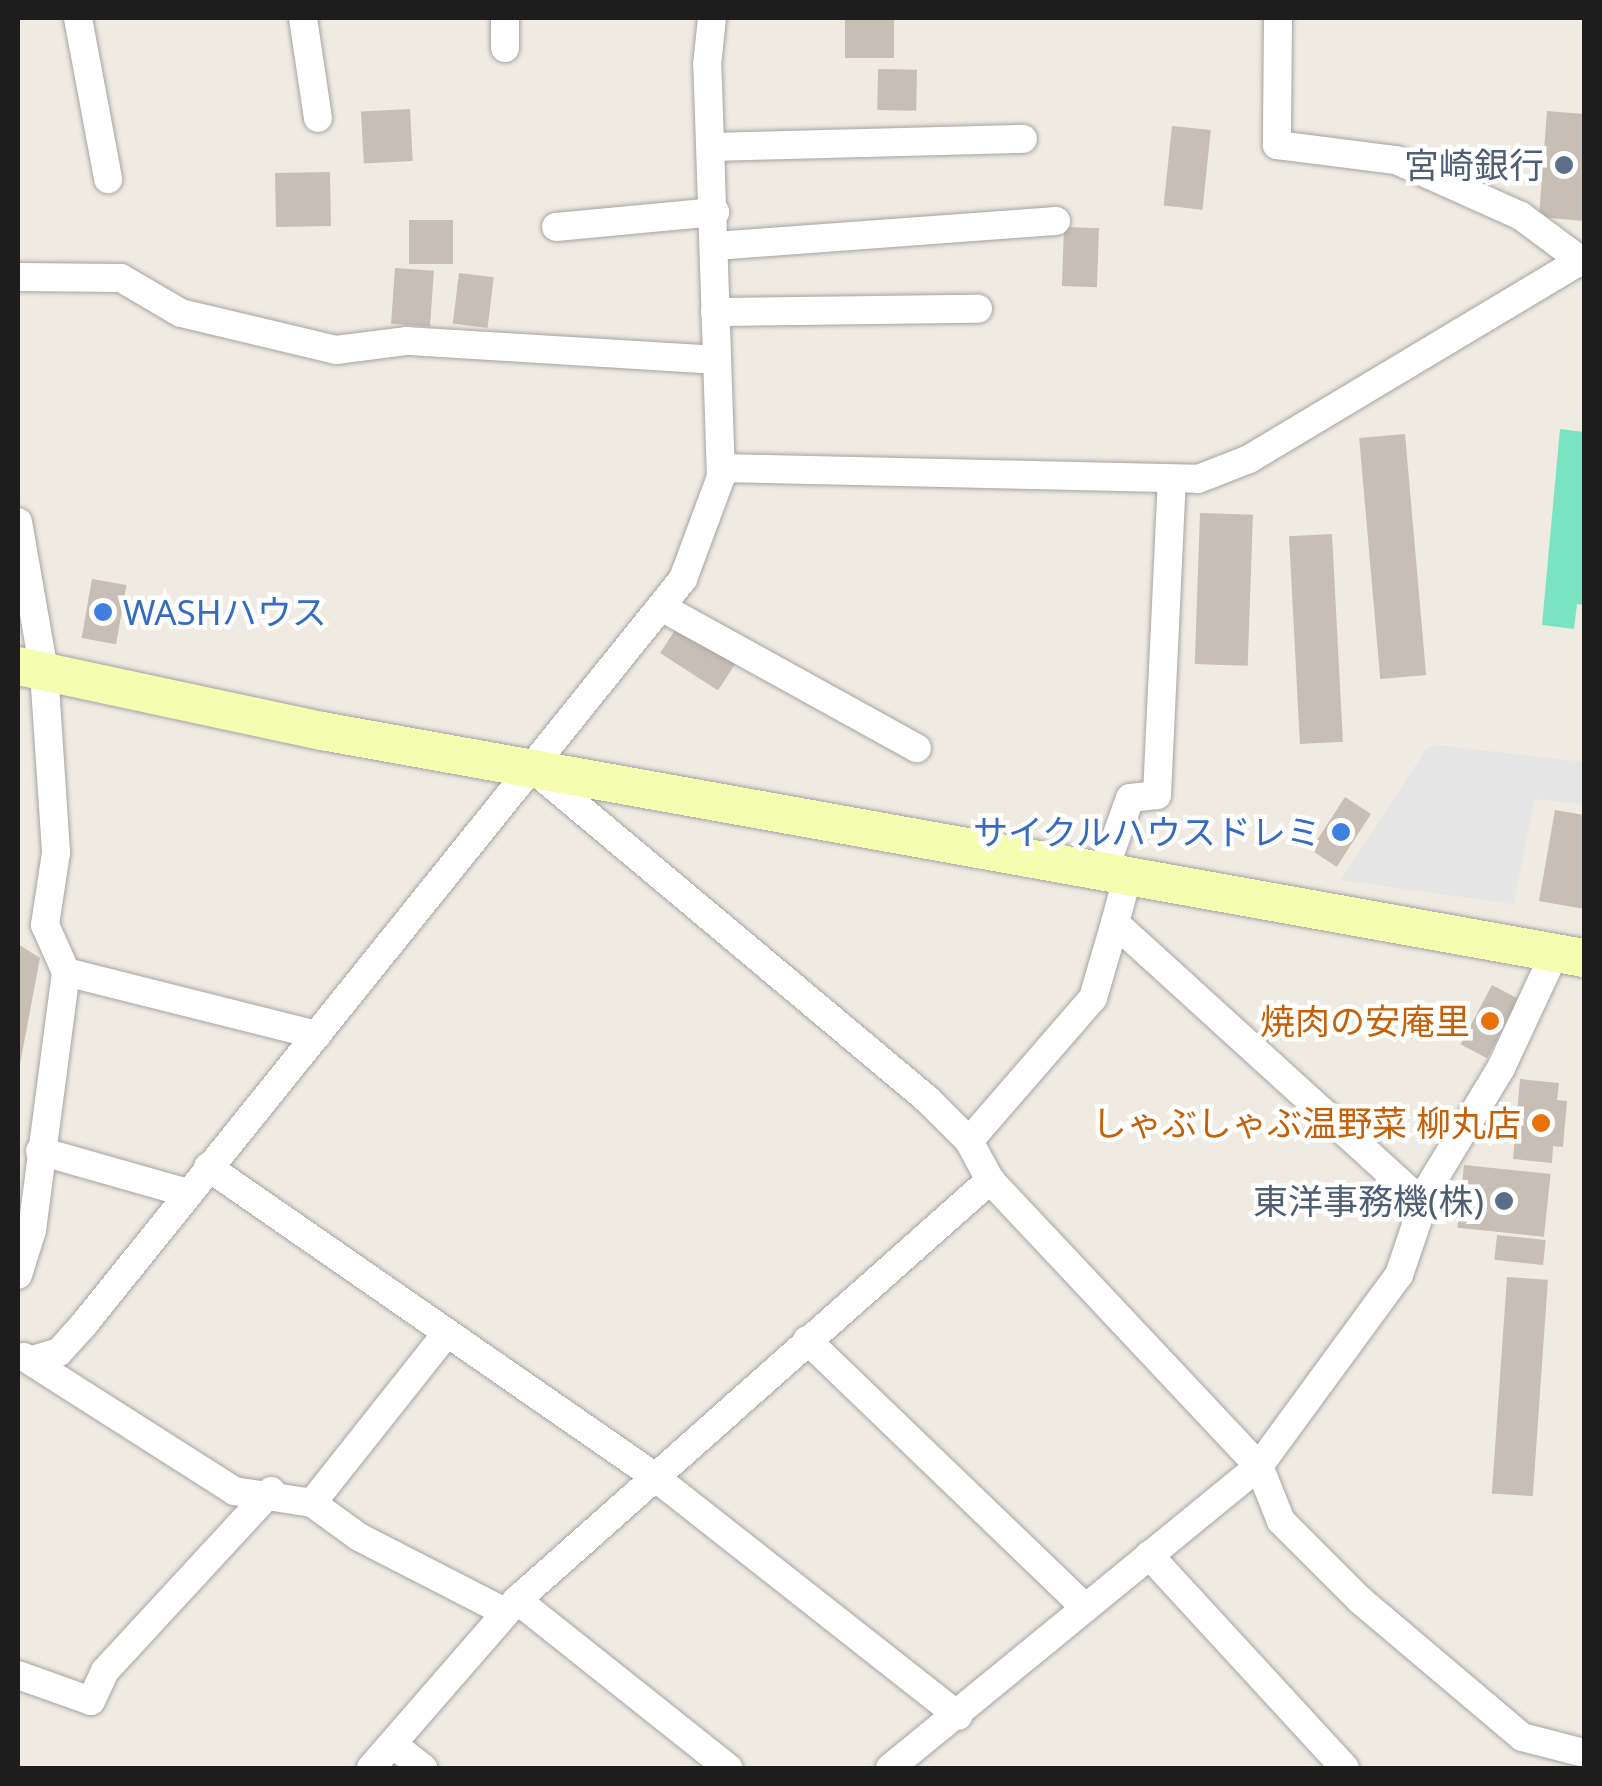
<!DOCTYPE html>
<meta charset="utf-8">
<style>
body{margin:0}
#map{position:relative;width:1602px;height:1786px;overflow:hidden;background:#efebe2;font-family:"Noto Sans","Noto Sans JP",sans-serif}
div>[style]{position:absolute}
.pitch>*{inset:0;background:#7ae3c1}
.parking>*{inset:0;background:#e5e5e5}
.building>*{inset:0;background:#c7beb5;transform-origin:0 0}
.roads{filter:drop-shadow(0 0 2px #a4a4a4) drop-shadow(0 0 2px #a4a4a4)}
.street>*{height:28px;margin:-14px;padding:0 14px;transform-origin:14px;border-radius:14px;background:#fff}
.secondary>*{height:38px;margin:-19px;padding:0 19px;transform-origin:19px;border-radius:19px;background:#f5fdb1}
.dots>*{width:28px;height:28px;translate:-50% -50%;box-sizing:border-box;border:5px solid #fff;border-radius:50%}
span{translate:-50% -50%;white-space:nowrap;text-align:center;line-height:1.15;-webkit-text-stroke:9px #fff;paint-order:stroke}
.service-label{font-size:35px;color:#4e5e75}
.right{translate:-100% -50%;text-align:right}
.shop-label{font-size:35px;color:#366cbe}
.left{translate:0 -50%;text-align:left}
.food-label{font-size:35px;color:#c56008}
.frame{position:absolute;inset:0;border:20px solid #1d1d1d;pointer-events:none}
</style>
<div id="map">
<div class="pitch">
<div style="clip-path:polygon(1560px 429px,1584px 432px,1584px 605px,1577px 604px,1574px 629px,1542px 625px)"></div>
</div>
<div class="parking">
<div style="clip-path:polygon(1437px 745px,1584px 762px,1584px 804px,1535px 799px,1513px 904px,1341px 880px,1426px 749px)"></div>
</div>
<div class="building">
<div style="left:845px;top:18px;width:49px;height:40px"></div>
<div style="left:878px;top:69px;width:39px;height:41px;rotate:1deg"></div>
<div style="left:410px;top:109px;width:52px;height:49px;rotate:87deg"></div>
<div style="clip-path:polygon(1547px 111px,1584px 114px,1584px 221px,1539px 217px)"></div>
<div style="left:1172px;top:126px;width:39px;height:80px;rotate:6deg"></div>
<div style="left:330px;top:172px;width:54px;height:55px;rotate:89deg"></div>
<div style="left:409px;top:220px;width:44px;height:44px"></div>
<div style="left:1064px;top:227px;width:35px;height:59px;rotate:2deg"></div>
<div style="left:395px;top:268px;width:39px;height:56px;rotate:4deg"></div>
<div style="left:459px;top:273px;width:35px;height:51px;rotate:7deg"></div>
<div style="left:1405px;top:434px;width:242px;height:46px;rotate:85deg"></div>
<div style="left:1200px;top:513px;width:53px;height:151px;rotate:2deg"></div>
<div style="left:1332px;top:534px;width:208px;height:43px;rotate:87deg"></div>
<div style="left:92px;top:579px;width:35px;height:60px;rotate:10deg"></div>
<div style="left:677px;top:627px;width:69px;height:31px;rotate:33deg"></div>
<div style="left:1345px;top:797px;width:31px;height:63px;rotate:33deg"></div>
<div style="clip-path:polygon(1555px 810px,1584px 815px,1584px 909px,1539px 901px)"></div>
<div style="clip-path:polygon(18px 944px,40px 958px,20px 1064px,18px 1064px)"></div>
<div style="left:1492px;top:985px;width:30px;height:67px;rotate:28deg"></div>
<div style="clip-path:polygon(1520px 1079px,1559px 1083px,1557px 1100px,1567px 1101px,1563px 1147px,1553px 1146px,1552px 1163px,1513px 1159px)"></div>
<div style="left:1464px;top:1165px;width:87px;height:63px;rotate:6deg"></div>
<div style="left:1497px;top:1235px;width:49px;height:25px;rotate:6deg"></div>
<div style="left:1507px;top:1277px;width:41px;height:217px;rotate:4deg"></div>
</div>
<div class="roads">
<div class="street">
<div style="left:78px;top:18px;width:164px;rotate:79.4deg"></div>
<div style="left:303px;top:18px;width:101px;rotate:81.5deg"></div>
<div style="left:505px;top:18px;width:30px;rotate:90deg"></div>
<div style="left:1278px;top:18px;width:127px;rotate:90.5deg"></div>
<div style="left:1277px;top:145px;width:120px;rotate:7.2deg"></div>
<div style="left:1396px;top:160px;width:137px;rotate:24.1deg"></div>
<div style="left:1521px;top:216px;width:79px;rotate:36.7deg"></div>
<div style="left:714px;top:147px;width:309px;rotate:-1.5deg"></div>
<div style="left:556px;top:227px;width:160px;rotate:-5.4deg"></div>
<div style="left:715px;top:246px;width:342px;rotate:-4.2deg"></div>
<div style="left:18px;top:277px;width:103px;rotate:0.6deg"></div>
<div style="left:121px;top:278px;width:69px;rotate:30.3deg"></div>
<div style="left:181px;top:313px;width:159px;rotate:13.4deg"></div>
<div style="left:336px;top:350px;width:72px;rotate:-7.2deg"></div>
<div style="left:407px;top:341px;width:310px;rotate:3.5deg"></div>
<div style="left:715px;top:312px;width:263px;rotate:-0.7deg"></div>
<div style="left:721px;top:468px;width:477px;rotate:1.3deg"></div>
<div style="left:1198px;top:479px;width:55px;rotate:-21.4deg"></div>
<div style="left:1249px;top:459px;width:383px;rotate:-30.9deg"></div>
<div style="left:18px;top:522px;width:151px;rotate:80.1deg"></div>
<div style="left:44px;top:671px;width:182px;rotate:86.2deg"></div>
<div style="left:56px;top:853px;width:73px;rotate:98.7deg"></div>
<div style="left:45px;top:925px;width:51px;rotate:65.9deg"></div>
<div style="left:66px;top:972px;width:260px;rotate:97.5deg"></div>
<div style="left:32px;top:1230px;width:47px;rotate:107.3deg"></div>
<div style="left:663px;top:608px;width:290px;rotate:28.9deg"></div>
<div style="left:533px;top:769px;width:514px;rotate:39.95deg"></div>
<div style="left:927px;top:1099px;width:59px;rotate:45deg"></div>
<div style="left:969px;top:1141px;width:44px;rotate:61.7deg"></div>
<div style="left:990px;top:1180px;width:393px;rotate:46.8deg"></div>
<div style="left:1259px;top:1466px;width:59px;rotate:68.2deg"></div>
<div style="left:1281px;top:1521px;width:112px;rotate:45deg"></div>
<div style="left:1360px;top:1600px;width:212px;rotate:40.2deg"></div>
<div style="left:1522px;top:1737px;width:64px;rotate:14.5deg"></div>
<div style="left:1104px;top:871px;width:77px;rotate:-70.4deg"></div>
<div style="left:1130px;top:798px;width:27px;rotate:-6deg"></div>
<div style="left:1157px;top:795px;width:314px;rotate:-87.3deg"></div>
<div style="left:1128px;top:875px;width:50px;rotate:105.2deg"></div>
<div style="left:1115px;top:923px;width:416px;rotate:42.3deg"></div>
<div style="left:66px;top:972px;width:259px;rotate:14.1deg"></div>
<div style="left:969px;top:1141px;width:189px;rotate:-49.1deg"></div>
<div style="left:1093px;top:998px;width:78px;rotate:-73.7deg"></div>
<div style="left:40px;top:1151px;width:153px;rotate:15.9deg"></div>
<div style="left:208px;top:1167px;width:539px;rotate:34.72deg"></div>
<div style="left:651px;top:1474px;width:391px;rotate:38.2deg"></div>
<div style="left:807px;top:1340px;width:385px;rotate:43.9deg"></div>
<div style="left:24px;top:1357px;width:249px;rotate:32.5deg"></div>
<div style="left:234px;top:1491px;width:79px;rotate:8.7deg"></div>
<div style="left:312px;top:1503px;width:58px;rotate:35.9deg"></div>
<div style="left:359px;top:1537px;width:164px;rotate:27.2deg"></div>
<div style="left:33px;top:1360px;width:27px;rotate:-17deg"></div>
<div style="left:59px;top:1352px;width:39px;rotate:-48deg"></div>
<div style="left:85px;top:1323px;width:955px;rotate:-51.21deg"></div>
<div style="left:683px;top:579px;width:109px;rotate:-69.6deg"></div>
<div style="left:721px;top:477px;width:412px;rotate:-91.9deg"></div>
<div style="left:707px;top:65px;width:47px;rotate:-83.9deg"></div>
<div style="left:312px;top:1503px;width:216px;rotate:-51.6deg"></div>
<div style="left:1149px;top:1555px;width:289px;rotate:47.4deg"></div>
<div style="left:517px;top:1600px;width:270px;rotate:38.5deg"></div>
<div style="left:18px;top:1675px;width:77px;rotate:19.6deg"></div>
<div style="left:91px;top:1701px;width:33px;rotate:-65deg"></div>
<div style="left:105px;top:1671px;width:245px;rotate:-47.3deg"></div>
<div style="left:395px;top:1746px;width:36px;rotate:38deg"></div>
<div style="left:371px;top:1768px;width:223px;rotate:-49deg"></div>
<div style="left:517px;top:1600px;width:633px;rotate:-41.6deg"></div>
<div style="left:890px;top:1768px;width:477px;rotate:-39.3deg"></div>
<div style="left:1259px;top:1466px;width:237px;rotate:-53.8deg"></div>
<div style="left:1399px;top:1275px;width:93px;rotate:-71.2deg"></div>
<div style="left:1429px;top:1187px;width:139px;rotate:-58.8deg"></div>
<div style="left:1501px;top:1068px;width:128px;rotate:-65deg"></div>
</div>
<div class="secondary">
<div style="left:18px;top:666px;width:311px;rotate:12.1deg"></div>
<div style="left:322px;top:731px;width:1282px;rotate:10.2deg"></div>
</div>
</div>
<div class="dots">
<div style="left:1564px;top:165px;background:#5c6f8a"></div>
<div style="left:103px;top:612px;background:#3f7fe0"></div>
<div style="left:1341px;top:832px;background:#3f7fe0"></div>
<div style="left:1490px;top:1021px;background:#e8710a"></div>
<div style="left:1541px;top:1123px;background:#e8710a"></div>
<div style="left:1504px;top:1201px;background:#5c6f8a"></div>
</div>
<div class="service-label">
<span class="right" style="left:1544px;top:165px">宮崎銀行</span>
<span class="right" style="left:1484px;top:1201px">東洋事務機(株)</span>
</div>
<div class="shop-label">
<span class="left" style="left:123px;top:612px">WASHハウス</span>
<span class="right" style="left:1321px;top:832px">サイクルハウスドレミ</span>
</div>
<div class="food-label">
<span class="right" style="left:1470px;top:1021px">焼肉の安庵里</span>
<span class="right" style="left:1521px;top:1123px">しゃぶしゃぶ温野菜 柳丸店</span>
</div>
<div class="frame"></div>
</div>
